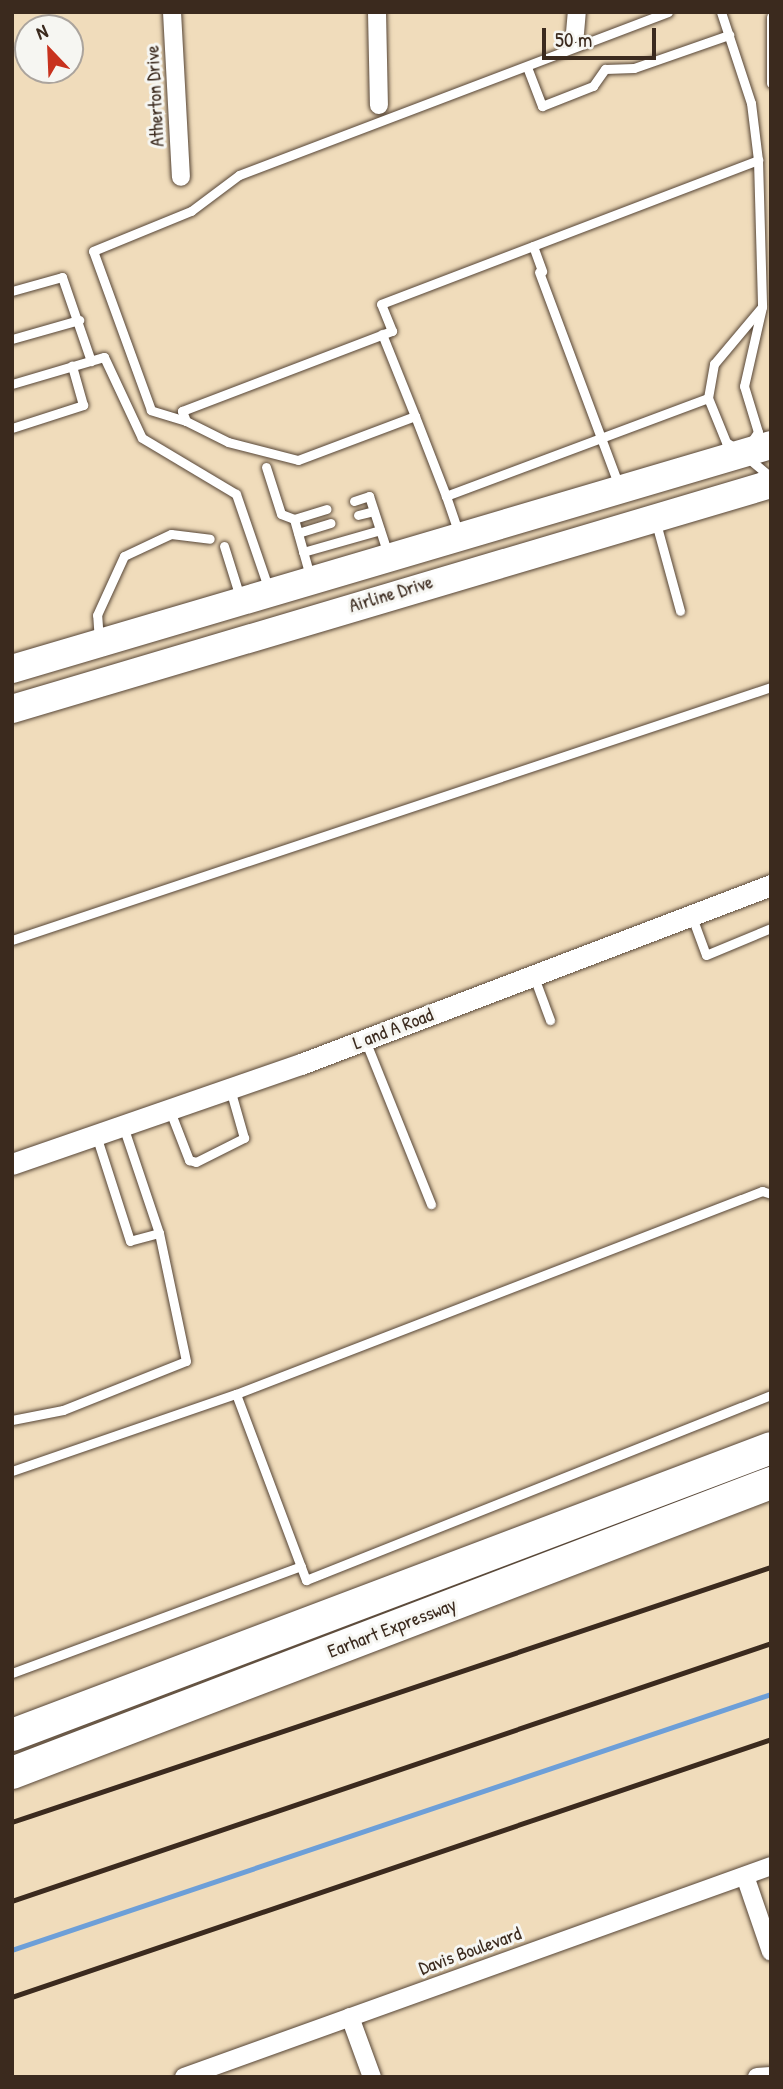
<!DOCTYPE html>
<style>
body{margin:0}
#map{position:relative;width:783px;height:2089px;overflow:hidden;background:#f0dcbb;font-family:"Patrick Hand",sans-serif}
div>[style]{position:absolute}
.stream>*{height:4.5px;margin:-2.25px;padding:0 2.25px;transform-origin:2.25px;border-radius:2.25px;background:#6d9fd8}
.roads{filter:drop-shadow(0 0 2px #564536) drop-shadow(0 0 2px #564536)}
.service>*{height:9px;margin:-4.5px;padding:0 4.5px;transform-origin:4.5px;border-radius:4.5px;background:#fff}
.minor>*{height:18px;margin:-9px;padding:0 9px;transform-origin:9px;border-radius:9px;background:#fff}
.tertiary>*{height:21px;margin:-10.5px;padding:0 10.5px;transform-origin:10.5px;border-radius:10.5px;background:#fff}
.trunk>*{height:28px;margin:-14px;padding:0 14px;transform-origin:14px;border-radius:14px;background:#fff}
.motorway>*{height:32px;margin:-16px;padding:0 16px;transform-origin:16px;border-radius:16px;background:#fff}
.rail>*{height:4.5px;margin:-2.25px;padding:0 2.25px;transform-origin:2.25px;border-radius:2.25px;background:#3b2a1e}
span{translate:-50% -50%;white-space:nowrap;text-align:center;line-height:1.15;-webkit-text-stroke:6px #f6f6f2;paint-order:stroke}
.street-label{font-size:19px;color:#3b2a1e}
.frame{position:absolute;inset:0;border:14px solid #3b2a1e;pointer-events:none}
.north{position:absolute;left:14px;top:14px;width:70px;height:70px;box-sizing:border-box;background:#f6f6f2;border:2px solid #aba49d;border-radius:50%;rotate:337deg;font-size:19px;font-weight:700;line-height:28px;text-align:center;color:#3b2a1e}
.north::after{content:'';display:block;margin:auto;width:24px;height:32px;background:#c8321e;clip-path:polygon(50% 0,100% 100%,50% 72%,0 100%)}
.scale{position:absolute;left:542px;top:28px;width:114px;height:32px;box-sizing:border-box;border:4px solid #3b2a1e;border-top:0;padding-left:9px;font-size:21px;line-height:24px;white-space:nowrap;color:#3b2a1e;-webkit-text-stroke:5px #f6f6f2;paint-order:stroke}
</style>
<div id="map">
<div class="stream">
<div style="left:12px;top:1950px;width:801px;rotate:-18.64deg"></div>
</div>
<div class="roads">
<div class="service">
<div style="left:721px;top:12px;width:96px;rotate:71.8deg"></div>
<div style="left:751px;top:103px;width:57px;rotate:83deg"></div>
<div style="left:771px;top:17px;width:66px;rotate:90deg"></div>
<div style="left:527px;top:67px;width:42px;rotate:69deg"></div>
<div style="left:542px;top:106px;width:55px;rotate:-21.4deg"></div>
<div style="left:593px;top:86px;width:21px;rotate:-55deg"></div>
<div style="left:605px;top:69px;width:29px;rotate:-2deg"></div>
<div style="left:634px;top:68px;width:101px;rotate:-19.2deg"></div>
<div style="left:533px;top:246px;width:27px;rotate:70deg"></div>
<div style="left:539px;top:272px;width:228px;rotate:69.5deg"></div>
<div style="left:12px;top:291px;width:52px;rotate:-15.6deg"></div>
<div style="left:62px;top:277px;width:89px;rotate:71deg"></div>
<div style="left:382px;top:334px;width:88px;rotate:68.1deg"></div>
<div style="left:12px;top:339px;width:70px;rotate:-15.8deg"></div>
<div style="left:12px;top:384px;width:96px;rotate:-16.4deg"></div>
<div style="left:104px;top:357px;width:89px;rotate:64.9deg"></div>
<div style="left:142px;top:438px;width:109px;rotate:30.8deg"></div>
<div style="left:236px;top:494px;width:102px;rotate:71deg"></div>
<div style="left:708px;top:398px;width:280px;rotate:159.5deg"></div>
<div style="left:446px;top:496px;width:86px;rotate:-111.2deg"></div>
<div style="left:415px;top:416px;width:125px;rotate:159.4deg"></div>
<div style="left:298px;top:460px;width:72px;rotate:-165.6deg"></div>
<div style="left:228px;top:442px;width:47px;rotate:-153.4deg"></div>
<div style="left:186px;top:421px;width:11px;rotate:-112deg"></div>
<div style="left:182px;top:411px;width:225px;rotate:-20.9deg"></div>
<div style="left:392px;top:331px;width:29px;rotate:-112deg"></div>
<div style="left:381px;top:304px;width:404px;rotate:-20.9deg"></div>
<div style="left:758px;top:160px;width:147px;rotate:88.4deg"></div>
<div style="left:762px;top:307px;width:81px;rotate:102.8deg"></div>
<div style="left:744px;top:386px;width:48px;rotate:73.1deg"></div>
<div style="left:758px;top:432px;width:14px;rotate:124deg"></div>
<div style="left:186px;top:421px;width:37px;rotate:-163deg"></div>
<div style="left:151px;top:410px;width:169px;rotate:-110deg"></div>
<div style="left:93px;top:251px;width:106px;rotate:-22.2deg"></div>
<div style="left:191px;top:211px;width:60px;rotate:-36.9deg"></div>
<div style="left:239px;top:175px;width:459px;rotate:-20.8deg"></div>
<div style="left:12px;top:428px;width:75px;rotate:-17.9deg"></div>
<div style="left:83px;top:405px;width:41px;rotate:-105.8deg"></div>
<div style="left:737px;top:449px;width:13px;rotate:-148deg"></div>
<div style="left:726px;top:442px;width:48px;rotate:-112.2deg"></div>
<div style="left:708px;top:398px;width:35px;rotate:-80deg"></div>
<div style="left:714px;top:364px;width:73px;rotate:-50deg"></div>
<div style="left:748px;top:458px;width:30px;rotate:40deg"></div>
<div style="left:266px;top:467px;width:49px;rotate:72.3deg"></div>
<div style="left:281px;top:514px;width:14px;rotate:21deg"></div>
<div style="left:446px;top:496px;width:40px;rotate:71.1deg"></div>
<div style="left:354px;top:501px;width:16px;rotate:-18deg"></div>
<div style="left:369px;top:496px;width:61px;rotate:71.9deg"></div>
<div style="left:358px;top:515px;width:16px;rotate:-14deg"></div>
<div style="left:656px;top:523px;width:91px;rotate:74.7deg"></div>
<div style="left:298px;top:533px;width:34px;rotate:-17deg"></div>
<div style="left:224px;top:546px;width:53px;rotate:72.6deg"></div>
<div style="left:303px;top:552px;width:80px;rotate:-15.9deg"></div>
<div style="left:310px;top:576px;width:59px;rotate:-105.7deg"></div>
<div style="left:294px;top:519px;width:34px;rotate:-17deg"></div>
<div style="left:99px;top:641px;width:26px;rotate:-94deg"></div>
<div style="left:97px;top:615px;width:65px;rotate:-65.4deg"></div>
<div style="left:124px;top:556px;width:52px;rotate:-25.1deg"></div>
<div style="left:171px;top:534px;width:39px;rotate:7deg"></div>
<div style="left:692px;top:917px;width:40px;rotate:69.8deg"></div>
<div style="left:706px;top:955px;width:70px;rotate:-22.6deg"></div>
<div style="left:12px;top:940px;width:800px;rotate:-18.43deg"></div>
<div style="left:534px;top:977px;width:46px;rotate:69.6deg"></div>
<div style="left:365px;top:1040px;width:177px;rotate:68.1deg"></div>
<div style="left:170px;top:1111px;width:53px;rotate:68.8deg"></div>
<div style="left:189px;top:1160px;width:7px;rotate:16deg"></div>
<div style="left:196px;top:1162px;width:54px;rotate:-26.6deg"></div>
<div style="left:244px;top:1138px;width:51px;rotate:-105.9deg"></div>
<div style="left:123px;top:1126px;width:113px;rotate:71.4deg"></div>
<div style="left:236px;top:1394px;width:199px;rotate:69.4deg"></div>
<div style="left:306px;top:1580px;width:500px;rotate:-21.7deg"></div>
<div style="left:12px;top:1420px;width:52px;rotate:-11.1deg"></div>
<div style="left:63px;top:1410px;width:132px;rotate:-21.7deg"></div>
<div style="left:186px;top:1361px;width:131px;rotate:-101.9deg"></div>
<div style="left:159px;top:1233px;width:30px;rotate:165deg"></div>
<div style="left:130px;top:1241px;width:111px;rotate:-107.8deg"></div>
<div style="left:12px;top:1471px;width:237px;rotate:-19deg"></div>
<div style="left:236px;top:1394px;width:564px;rotate:-21.1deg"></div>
<div style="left:762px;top:1191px;width:9px;rotate:18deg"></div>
<div style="left:12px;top:1673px;width:308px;rotate:-20.3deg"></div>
</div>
<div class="minor">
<div style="left:172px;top:12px;width:165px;rotate:86.9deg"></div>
<div style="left:377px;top:12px;width:93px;rotate:88.8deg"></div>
<div style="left:575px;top:33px;width:21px;rotate:-85deg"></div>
<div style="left:745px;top:1876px;width:80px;rotate:71.1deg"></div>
<div style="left:350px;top:2017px;width:64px;rotate:69.9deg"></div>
<div style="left:184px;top:2077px;width:624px;rotate:-19.77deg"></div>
<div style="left:757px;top:2077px;width:14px;rotate:-4deg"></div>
</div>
<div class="tertiary">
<div style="left:12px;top:1164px;width:306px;rotate:-19.1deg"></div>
<div style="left:301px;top:1064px;width:503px;rotate:-20.85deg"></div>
</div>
<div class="trunk">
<div style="left:12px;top:669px;width:791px;rotate:-16.44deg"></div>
<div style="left:12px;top:709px;width:792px;rotate:-16.51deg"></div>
</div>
<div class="motorway">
<div style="left:12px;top:1735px;width:811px;rotate:-20.71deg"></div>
<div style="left:12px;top:1773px;width:813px;rotate:-20.91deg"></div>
</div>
</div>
<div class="rail">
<div style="left:12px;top:1822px;width:801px;rotate:-18.57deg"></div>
<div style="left:12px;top:1901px;width:802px;rotate:-18.77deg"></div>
<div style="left:12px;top:1997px;width:802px;rotate:-18.77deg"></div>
</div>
<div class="street-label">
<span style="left:155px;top:96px;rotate:-93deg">Atherton Drive</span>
<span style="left:391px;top:594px;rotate:-17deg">Airline Drive</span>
<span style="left:393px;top:1029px;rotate:-21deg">L and A Road</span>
<span style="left:392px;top:1628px;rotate:-21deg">Earhart Expressway</span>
<span style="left:470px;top:1951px;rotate:-20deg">Davis Boulevard</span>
</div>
<div class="frame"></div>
<div class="north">N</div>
<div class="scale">50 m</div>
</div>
